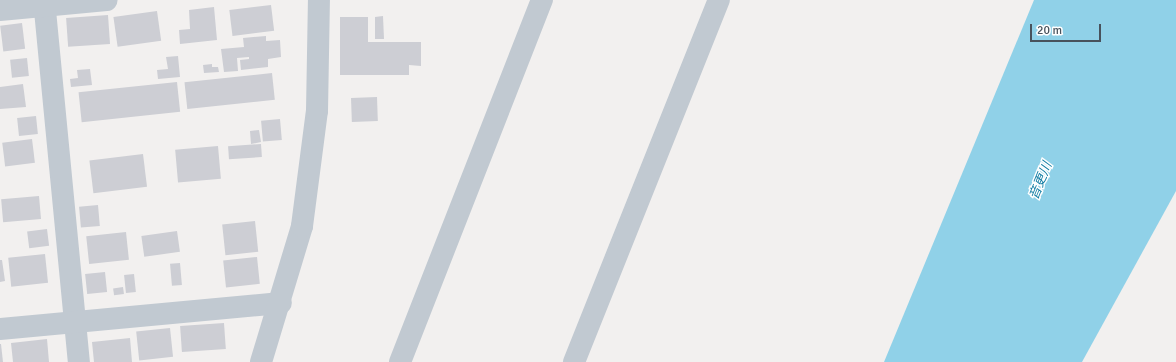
<!DOCTYPE html>
<meta charset="utf-8">
<style>
body{margin:0}
#map{position:relative;width:1176px;height:362px;overflow:hidden;background:#f2f0ef;font-family:Signika,"Noto Sans JP",sans-serif}
div>[style]{position:absolute}
.water>*{inset:0;background:#90d1e8}
.building>*{inset:0;background:#cdced4;transform-origin:0 0}
.minor>*{height:22px;margin:-11px;padding:0 11px;transform-origin:11px;border-radius:11px;background:#c1c9d1}
span{translate:-50% -50%;white-space:nowrap;text-align:center;line-height:1.15;-webkit-text-stroke:3px #fff;paint-order:stroke}
.water-label{font-size:13px;color:#137ea4;font-style:italic}
.scale{position:absolute;left:1030px;top:24px;width:71px;height:18px;box-sizing:border-box;border:2px solid #48525c;border-top:0;padding-left:5px;font-size:12px;line-height:14px;white-space:nowrap;color:#48525c;-webkit-text-stroke:3px #fff;paint-order:stroke}
</style>
<div id="map">
<div class="water">
<div style="clip-path:polygon(1034px 0,1176px 0,1176px 191px,1082px 362px,884px 362px)"></div>
</div>
<div class="building">
<div style="left:271px;top:5px;width:26px;height:42px;rotate:83deg"></div>
<div style="clip-path:polygon(214px 7px,217px 40px,180px 44px,179px 30px,190px 29px,189px 10px)"></div>
<div style="left:157px;top:11px;width:30px;height:44px;rotate:82deg"></div>
<div style="left:108px;top:15px;width:29px;height:42px;rotate:86deg"></div>
<div style="clip-path:polygon(383px 16px,384px 39px,375px 39px,375px 17px)"></div>
<div style="clip-path:polygon(340px 17px,368px 17px,368px 42px,421px 42px,421px 66px,409px 65px,409px 75px,340px 75px)"></div>
<div style="left:22px;top:23px;width:26px;height:22px;rotate:83deg"></div>
<div style="clip-path:polygon(266px 36px,266px 41px,280px 40px,281px 57px,268px 59px,268px 67px,241px 70px,240px 60px,249px 59px,249px 57px,237px 58px,238px 71px,224px 72px,221px 49px,244px 47px,243px 38px)"></div>
<div style="clip-path:polygon(178px 56px,180px 77px,158px 79px,157px 70px,168px 69px,166px 57px)"></div>
<div style="left:27px;top:58px;width:18px;height:17px;rotate:84deg"></div>
<div style="clip-path:polygon(212px 64px,212px 67px,218px 67px,219px 72px,204px 73px,203px 65px)"></div>
<div style="clip-path:polygon(90px 69px,92px 85px,71px 87px,70px 79px,78px 78px,77px 70px)"></div>
<div style="left:272px;top:73px;width:27px;height:88px;rotate:84deg"></div>
<div style="left:177px;top:82px;width:30px;height:99px;rotate:84deg"></div>
<div style="clip-path:polygon(23px 84px,26px 107px,0 109px,0 87px)"></div>
<div style="left:377px;top:97px;width:24px;height:26px;rotate:88deg"></div>
<div style="left:36px;top:116px;width:18px;height:19px;rotate:84deg"></div>
<div style="left:280px;top:119px;width:21px;height:19px;rotate:85deg"></div>
<div style="clip-path:polygon(259px 130px,261px 142px,251px 144px,250px 131px)"></div>
<div style="left:32px;top:139px;width:24px;height:30px;rotate:83deg"></div>
<div style="left:261px;top:144px;width:13px;height:33px;rotate:86deg"></div>
<div style="left:218px;top:146px;width:33px;height:43px;rotate:85deg"></div>
<div style="left:143px;top:154px;width:33px;height:54px;rotate:83deg"></div>
<div style="left:39px;top:196px;width:23px;height:38px;rotate:85deg"></div>
<div style="left:98px;top:205px;width:21px;height:19px;rotate:85deg"></div>
<div style="left:255px;top:221px;width:31px;height:33px;rotate:84deg"></div>
<div style="left:47px;top:229px;width:17px;height:20px;rotate:83deg"></div>
<div style="left:177px;top:231px;width:21px;height:36px;rotate:82deg"></div>
<div style="left:126px;top:232px;width:28px;height:40px;rotate:84deg"></div>
<div style="left:45px;top:254px;width:29px;height:37px;rotate:84deg"></div>
<div style="left:257px;top:257px;width:27px;height:34px;rotate:84deg"></div>
<div style="clip-path:polygon(0 260px,2px 260px,5px 281px,0 282px)"></div>
<div style="left:180px;top:263px;width:22px;height:10px;rotate:85deg"></div>
<div style="left:105px;top:272px;width:20px;height:20px;rotate:84deg"></div>
<div style="left:134px;top:274px;width:18px;height:10px;rotate:84deg"></div>
<div style="left:123px;top:287px;width:7px;height:10px;rotate:82deg"></div>
<div style="left:224px;top:323px;width:26px;height:44px;rotate:86deg"></div>
<div style="left:170px;top:328px;width:29px;height:34px;rotate:84deg"></div>
<div style="clip-path:polygon(130px 338px,132px 362px,94px 362px,92px 342px)"></div>
<div style="clip-path:polygon(47px 339px,49px 362px,13px 362px,11px 343px)"></div>
<div style="clip-path:polygon(0 344px,1px 344px,3px 362px,0 362px)"></div>
</div>
<div class="minor">
<div style="left:44px;top:0;width:364px;rotate:84.5deg"></div>
<div style="left:0;top:10px;width:107px;rotate:-5.3deg"></div>
<div style="left:0;top:329px;width:282px;rotate:-5.3deg"></div>
<div style="left:261px;top:362px;width:142px;rotate:-73.2deg"></div>
<div style="left:302px;top:226px;width:116px;rotate:-82.6deg"></div>
<div style="left:317px;top:111px;width:111px;rotate:-89deg"></div>
<div style="left:400px;top:362px;width:389px;rotate:-68.6deg"></div>
<div style="left:574px;top:362px;width:390px;rotate:-68.2deg"></div>
</div>
<div class="water-label">
<span style="left:1041px;top:181px;rotate:-68deg">音更川</span>
</div>
<div class="scale">20 m</div>
</div>
